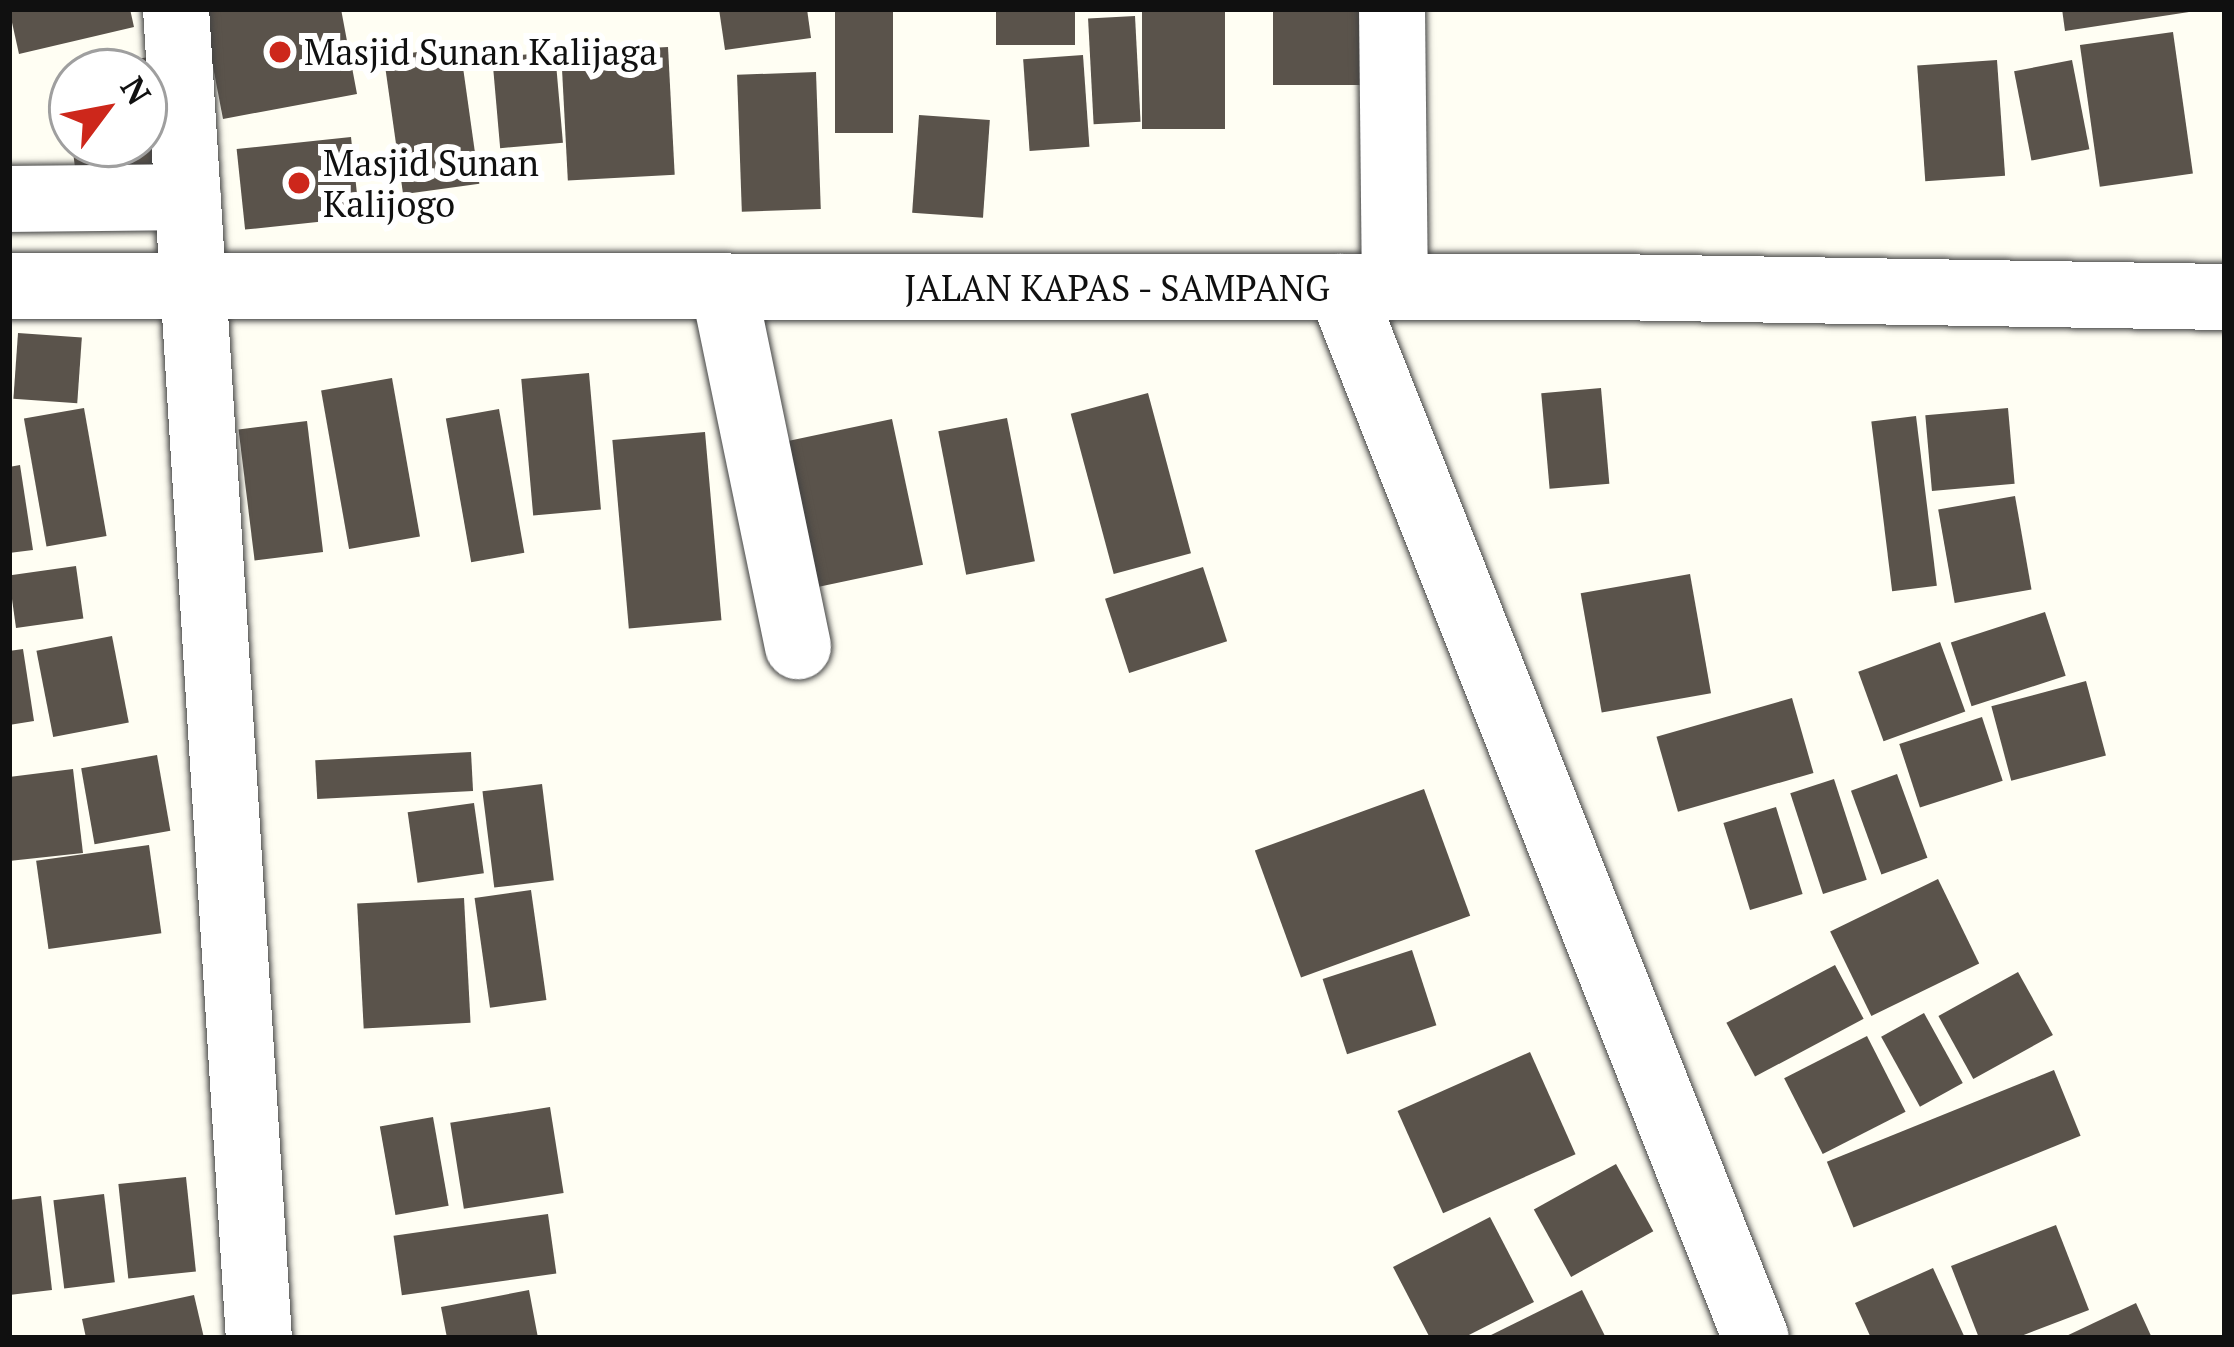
<!DOCTYPE html>
<style>
body{margin:0}
#map{position:relative;width:2234px;height:1347px;overflow:hidden;background:#fffef3;font-family:"PT Serif",serif}
div>[style]{position:absolute}
.building>*{inset:0;background:#5a534b;transform-origin:0 0}
.roads{filter:drop-shadow(0 0 3px #434343) drop-shadow(0 0 3px #434343)}
.minor>*{height:66px;margin:-33px;padding:0 33px;transform-origin:33px;border-radius:33px;background:#fff}
.tertiary>*{height:66px;margin:-33px;padding:0 33px;transform-origin:33px;border-radius:33px;background:#fff}
.dots>*{width:33px;height:33px;translate:-50% -50%;box-sizing:border-box;border:6px solid #fff;border-radius:50%}
span{translate:-50% -50%;white-space:nowrap;text-align:center;line-height:1.15;-webkit-text-stroke:12px #fff;paint-order:stroke}
.poi-label{font-size:36px;color:#101010}
.left{translate:0 -50%;text-align:left}
.street-label{font-size:36px;color:#101010}
.frame{position:absolute;inset:0;border:12px solid #101010;pointer-events:none}
.north{position:absolute;left:48px;top:48px;width:120px;height:120px;box-sizing:border-box;background:#fff;border:3px solid #9f9f9f;border-radius:50%;rotate:58deg;font-size:33px;font-weight:700;line-height:48px;text-align:center;color:#101010}
.north::after{content:'';display:block;margin:auto;width:42px;height:54px;background:#cd271b;clip-path:polygon(50% 0,100% 100%,50% 72%,0 100%)}
</style>
<div id="map">
<div class="building">
<div style="clip-path:polygon(9px 9px,130px 9px,134px 27px,19px 54px)"></div>
<div style="clip-path:polygon(202px 9px,341px 9px,357px 94px,223px 119px)"></div>
<div style="clip-path:polygon(719px 9px,807px 9px,811px 38px,725px 50px)"></div>
<div style="left:835px;top:9px;width:58px;height:124px"></div>
<div style="left:996px;top:9px;width:79px;height:36px"></div>
<div style="left:1142px;top:9px;width:83px;height:120px"></div>
<div style="left:1273px;top:9px;width:88px;height:76px"></div>
<div style="clip-path:polygon(2062px 9px,2189px 9px,2189px 12px,2065px 31px)"></div>
<div style="left:1135px;top:16px;width:106px;height:47px;rotate:87deg"></div>
<div style="left:2173px;top:32px;width:143px;height:94px;rotate:82deg"></div>
<div style="left:460px;top:46px;width:139px;height:77px;rotate:82deg"></div>
<div style="left:668px;top:47px;width:128px;height:107px;rotate:87deg"></div>
<div style="left:555px;top:52px;width:91px;height:63px;rotate:85deg"></div>
<div style="left:1083px;top:55px;width:92px;height:60px;rotate:86deg"></div>
<div style="clip-path:polygon(151px 57px,164px 179px,77px 183px,72px 144px,144px 144px,144px 72px,72px 72px,69px 111px,64px 67px)"></div>
<div style="left:1997px;top:60px;width:116px;height:80px;rotate:86deg"></div>
<div style="left:2072px;top:60px;width:91px;height:59px;rotate:79deg"></div>
<div style="left:816px;top:72px;width:137px;height:79px;rotate:88deg"></div>
<div style="left:919px;top:115px;width:71px;height:98px;rotate:4deg"></div>
<div style="left:351px;top:137px;width:81px;height:115px;rotate:84deg"></div>
<div style="left:18px;top:333px;width:64px;height:66px;rotate:4deg"></div>
<div style="left:589px;top:373px;width:137px;height:68px;rotate:85deg"></div>
<div style="left:392px;top:378px;width:161px;height:72px;rotate:80deg"></div>
<div style="left:1601px;top:388px;width:96px;height:60px;rotate:85deg"></div>
<div style="left:1148px;top:393px;width:166px;height:80px;rotate:75deg"></div>
<div style="left:84px;top:408px;width:130px;height:61px;rotate:80deg"></div>
<div style="left:2008px;top:408px;width:76px;height:83px;rotate:85deg"></div>
<div style="left:499px;top:409px;width:146px;height:54px;rotate:80deg"></div>
<div style="left:1916px;top:416px;width:171px;height:45px;rotate:83deg"></div>
<div style="left:1007px;top:418px;width:146px;height:70px;rotate:79deg"></div>
<div style="left:892px;top:419px;width:149px;height:122px;rotate:78deg"></div>
<div style="left:307px;top:421px;width:132px;height:69px;rotate:83deg"></div>
<div style="left:705px;top:432px;width:189px;height:93px;rotate:85deg"></div>
<div style="clip-path:polygon(20px 465px,33px 550px,9px 553px,9px 467px)"></div>
<div style="left:2015px;top:496px;width:95px;height:78px;rotate:80deg"></div>
<div style="left:76px;top:566px;width:53px;height:68px;rotate:82deg"></div>
<div style="left:1203px;top:567px;width:78px;height:103px;rotate:72deg"></div>
<div style="left:1690px;top:574px;width:121px;height:111px;rotate:80deg"></div>
<div style="left:2045px;top:612px;width:67px;height:99px;rotate:72deg"></div>
<div style="left:112px;top:636px;width:88px;height:77px;rotate:79deg"></div>
<div style="left:1940px;top:642px;width:74px;height:87px;rotate:70deg"></div>
<div style="clip-path:polygon(23px 649px,34px 721px,9px 725px,9px 651px)"></div>
<div style="left:2086px;top:681px;width:77px;height:98px;rotate:75deg"></div>
<div style="left:1792px;top:698px;width:78px;height:141px;rotate:74deg"></div>
<div style="left:1982px;top:717px;width:67px;height:87px;rotate:72deg"></div>
<div style="left:471px;top:752px;width:39px;height:156px;rotate:87deg"></div>
<div style="left:157px;top:755px;width:77px;height:77px;rotate:80deg"></div>
<div style="clip-path:polygon(73px 769px,83px 853px,9px 861px,9px 777px)"></div>
<div style="left:1897px;top:774px;width:89px;height:49px;rotate:70deg"></div>
<div style="left:1834px;top:779px;width:106px;height:46px;rotate:72deg"></div>
<div style="left:542px;top:784px;width:97px;height:60px;rotate:83deg"></div>
<div style="left:1424px;top:789px;width:135px;height:180px;rotate:70deg"></div>
<div style="left:474px;top:803px;width:71px;height:67px;rotate:82deg"></div>
<div style="left:1776px;top:807px;width:91px;height:55px;rotate:73deg"></div>
<div style="left:149px;top:845px;width:89px;height:114px;rotate:82deg"></div>
<div style="left:1938px;top:879px;width:94px;height:120px;rotate:64deg"></div>
<div style="left:531px;top:890px;width:111px;height:57px;rotate:82deg"></div>
<div style="left:464px;top:898px;width:125px;height:107px;rotate:87deg"></div>
<div style="left:1412px;top:950px;width:79px;height:94px;rotate:72deg"></div>
<div style="left:1835px;top:965px;width:61px;height:123px;rotate:62deg"></div>
<div style="left:2018px;top:972px;width:72px;height:91px;rotate:61deg"></div>
<div style="left:1924px;top:1013px;width:80px;height:49px;rotate:61deg"></div>
<div style="left:1867px;top:1036px;width:85px;height:93px;rotate:63deg"></div>
<div style="left:1530px;top:1052px;width:112px;height:145px;rotate:66deg"></div>
<div style="left:2054px;top:1070px;width:71px;height:245px;rotate:68deg"></div>
<div style="left:550px;top:1107px;width:87px;height:101px;rotate:81deg"></div>
<div style="left:433px;top:1117px;width:90px;height:54px;rotate:80deg"></div>
<div style="left:1616px;top:1164px;width:77px;height:94px;rotate:61deg"></div>
<div style="left:186px;top:1177px;width:95px;height:68px;rotate:84deg"></div>
<div style="left:104px;top:1194px;width:89px;height:51px;rotate:83deg"></div>
<div style="clip-path:polygon(41px 1196px,52px 1290px,9px 1295px,9px 1200px)"></div>
<div style="left:548px;top:1214px;width:60px;height:156px;rotate:82deg"></div>
<div style="clip-path:polygon(1490px 1217px,1534px 1302px,1463px 1338px,1430px 1338px,1393px 1267px)"></div>
<div style="clip-path:polygon(2056px 1225px,2089px 1310px,2016px 1338px,1979px 1338px,1951px 1266px)"></div>
<div style="clip-path:polygon(1933px 1268px,1965px 1338px,1871px 1338px,1855px 1303px)"></div>
<div style="clip-path:polygon(529px 1290px,538px 1338px,447px 1338px,441px 1307px)"></div>
<div style="clip-path:polygon(1582px 1290px,1606px 1338px,1485px 1338px)"></div>
<div style="clip-path:polygon(194px 1295px,204px 1338px,86px 1338px,82px 1319px)"></div>
<div style="clip-path:polygon(2136px 1303px,2152px 1338px,2062px 1338px)"></div>
</div>
<div class="roads">
<div class="minor">
<div style="left:176px;top:9px;width:1332px;rotate:86.43deg"></div>
<div style="left:1392px;top:9px;width:278px;rotate:89.4deg"></div>
<div style="left:9px;top:199px;width:179px;rotate:-0.6deg"></div>
<div style="left:1340px;top:287px;width:1130px;rotate:68.41deg"></div>
<div style="left:724px;top:289px;width:365px;rotate:78.3deg"></div>
</div>
<div class="tertiary">
<div style="left:9px;top:286px;width:1600px;rotate:0.04deg"></div>
<div style="left:1609px;top:287px;width:616px;rotate:0.93deg"></div>
</div>
</div>
<div class="dots">
<div style="left:280px;top:52px;background:#cd271b"></div>
<div style="left:299px;top:183px;background:#cd271b"></div>
</div>
<div class="poi-label">
<span class="left" style="left:304px;top:52px">Masjid Sunan Kalijaga</span>
<span class="left" style="left:323px;top:183px">Masjid Sunan<br>Kalijogo</span>
</div>
<div class="street-label">
<span style="left:1117px;top:288px">JALAN KAPAS - SAMPANG</span>
</div>
<div class="frame"></div>
<div class="north">N</div>
</div>
